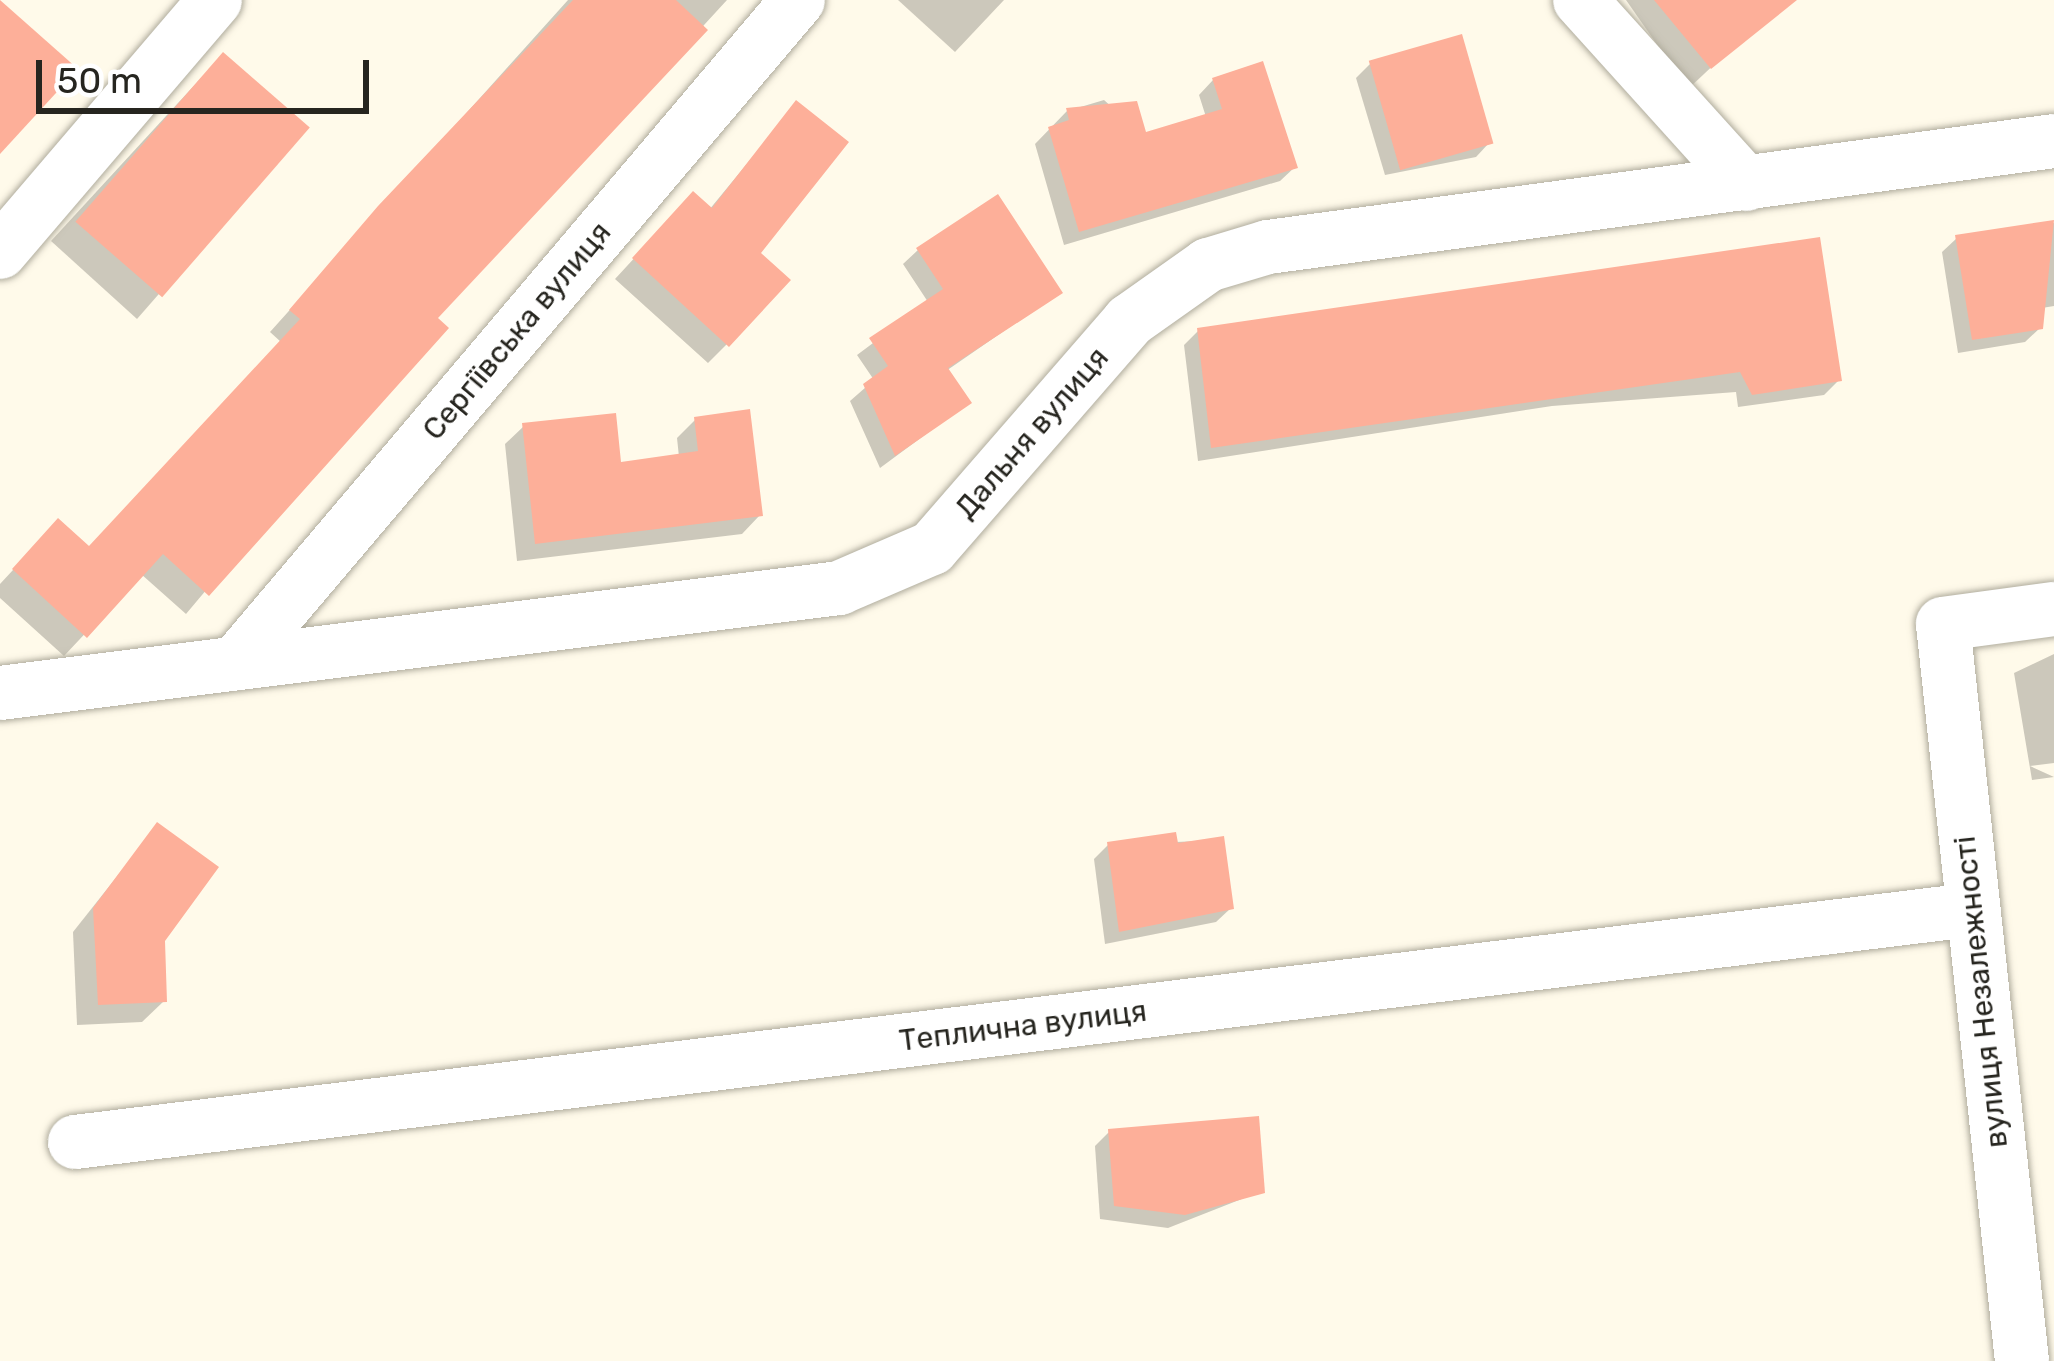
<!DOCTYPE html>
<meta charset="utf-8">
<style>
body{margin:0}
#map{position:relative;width:2054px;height:1361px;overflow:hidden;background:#fffaea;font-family:Rubik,sans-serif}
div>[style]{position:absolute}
.shadow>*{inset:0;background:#0003}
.building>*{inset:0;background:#fdaf99;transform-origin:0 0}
.roads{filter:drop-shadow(0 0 3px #b1ad9e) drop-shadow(0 0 3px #b1ad9e)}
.minor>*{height:54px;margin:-27px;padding:0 27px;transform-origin:27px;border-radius:27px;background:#fff}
span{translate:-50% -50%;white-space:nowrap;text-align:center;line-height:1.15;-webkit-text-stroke:12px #fff;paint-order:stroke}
.street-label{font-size:30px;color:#26251f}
.scale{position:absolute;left:36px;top:60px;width:333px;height:54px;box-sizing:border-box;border:6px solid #26251f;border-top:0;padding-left:15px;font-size:36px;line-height:42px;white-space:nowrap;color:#26251f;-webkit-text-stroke:9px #fff;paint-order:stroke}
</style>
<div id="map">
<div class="shadow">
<div style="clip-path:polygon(568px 0,727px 0,434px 319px,186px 614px,141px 574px,64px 656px,0 598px,0 584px,38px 543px,88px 549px,281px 342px,270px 332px)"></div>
<div style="clip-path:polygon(898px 0,1004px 0,955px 52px)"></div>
<div style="clip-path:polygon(1626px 0,1783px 0,1688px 89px)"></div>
<div style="clip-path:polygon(1371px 63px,1490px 142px,1476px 157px,1385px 175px,1356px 78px)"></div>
<div style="clip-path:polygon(201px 78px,305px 127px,137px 319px,51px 241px)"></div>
<div style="clip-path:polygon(1213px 80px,1295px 167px,1280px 181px,1064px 245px,1035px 144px,1067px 111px,1104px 100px,1144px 136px,1206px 117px,1199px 95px)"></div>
<div style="clip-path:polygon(796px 104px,727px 344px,708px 363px,615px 279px,675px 214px,709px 210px)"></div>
<div style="clip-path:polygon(2054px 223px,2054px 306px,2036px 309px,2040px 328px,2025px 342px,1958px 353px,1942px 252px,1957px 238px)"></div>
<div style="clip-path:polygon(1818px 241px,1839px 380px,1824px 395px,1738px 407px,1736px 392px,1552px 406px,1198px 461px,1184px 345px,1198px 331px)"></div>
<div style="clip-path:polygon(918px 250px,1059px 293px,946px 371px,968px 403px,880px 468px,850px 401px,874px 380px,857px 355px,928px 302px,903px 264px)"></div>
<div style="clip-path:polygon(695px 420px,760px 515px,742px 534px,517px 561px,505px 444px,524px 426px,619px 465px,679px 457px,677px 438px)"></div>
<div style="clip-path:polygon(2054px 654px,2054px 763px,2030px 766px,2054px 777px,2032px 780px,2014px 673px)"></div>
<div style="clip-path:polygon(157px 826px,164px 1001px,142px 1022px,77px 1025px,73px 932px)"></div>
<div style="clip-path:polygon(1221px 840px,1231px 908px,1216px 922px,1105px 944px,1094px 859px,1108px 845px)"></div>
<div style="clip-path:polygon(1109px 1132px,1262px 1191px,1168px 1228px,1100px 1219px,1095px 1146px)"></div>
</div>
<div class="building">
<div style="clip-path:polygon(0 0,78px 69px,0 154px)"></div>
<div style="clip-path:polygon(573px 0,676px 0,708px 30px,438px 318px,449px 328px,209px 596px,163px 554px,87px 638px,12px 569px,58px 518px,89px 546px,300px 319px,289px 310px,378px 206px)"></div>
<div style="clip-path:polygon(1654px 0,1797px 0,1711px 69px)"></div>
<div style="left:1462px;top:34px;width:114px;height:97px;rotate:74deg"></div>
<div style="left:223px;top:52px;width:115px;height:225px;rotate:41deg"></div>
<div style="clip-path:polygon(1263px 61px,1298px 168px,1079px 232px,1048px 127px,1069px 120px,1066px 108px,1137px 101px,1146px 132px,1222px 109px,1212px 78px)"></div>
<div style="clip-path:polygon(796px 100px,849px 142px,761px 253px,791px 280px,729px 347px,632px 258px,693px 191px,712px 208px)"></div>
<div style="clip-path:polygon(998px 194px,1063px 293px,948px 368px,972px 403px,895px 456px,863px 384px,888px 366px,869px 338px,943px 289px,916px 248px)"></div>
<div style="clip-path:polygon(2054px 220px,2043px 329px,1972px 340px,1955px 235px)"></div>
<div style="clip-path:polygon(1820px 237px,1842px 381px,1752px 395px,1740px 372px,1211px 448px,1197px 328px)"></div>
<div style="clip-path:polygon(750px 409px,763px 516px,535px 544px,522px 423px,616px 413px,621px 462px,698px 451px,694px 417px)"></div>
<div style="clip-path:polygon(157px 822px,219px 867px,165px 941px,167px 1002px,98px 1005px,93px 908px)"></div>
<div style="clip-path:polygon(1176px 832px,1178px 843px,1224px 836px,1234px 909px,1119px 932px,1107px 842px)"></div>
<div style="clip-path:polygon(1259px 1116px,1265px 1193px,1185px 1215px,1114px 1206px,1108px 1129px)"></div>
</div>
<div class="roads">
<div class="minor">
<div style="left:1580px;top:0;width:248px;rotate:47.9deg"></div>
<div style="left:0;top:252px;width:331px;rotate:-49.5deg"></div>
<div style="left:236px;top:663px;width:869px;rotate:-49.71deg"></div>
<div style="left:0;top:693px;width:846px;rotate:-7.13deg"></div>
<div style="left:839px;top:588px;width:101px;rotate:-23.3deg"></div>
<div style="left:932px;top:548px;width:301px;rotate:-49deg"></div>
<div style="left:1129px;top:321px;width:97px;rotate:-35.3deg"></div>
<div style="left:1208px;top:265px;width:63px;rotate:-16.7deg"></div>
<div style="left:1268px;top:247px;width:793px;rotate:-7.68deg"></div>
<div style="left:75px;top:1142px;width:1910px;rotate:-6.98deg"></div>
<div style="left:2022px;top:1361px;width:741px;rotate:-96.12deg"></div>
<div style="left:1943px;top:624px;width:112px;rotate:-7.7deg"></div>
</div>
</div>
<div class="street-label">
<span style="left:517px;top:331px;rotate:-50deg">Сергіївська вулиця</span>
<span style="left:1032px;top:433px;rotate:-49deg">Дальня вулиця</span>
<span style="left:1981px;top:992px;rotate:-96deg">вулиця Незалежності</span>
<span style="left:1023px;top:1026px;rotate:-7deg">Теплична вулиця</span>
</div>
<div class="scale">50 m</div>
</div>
